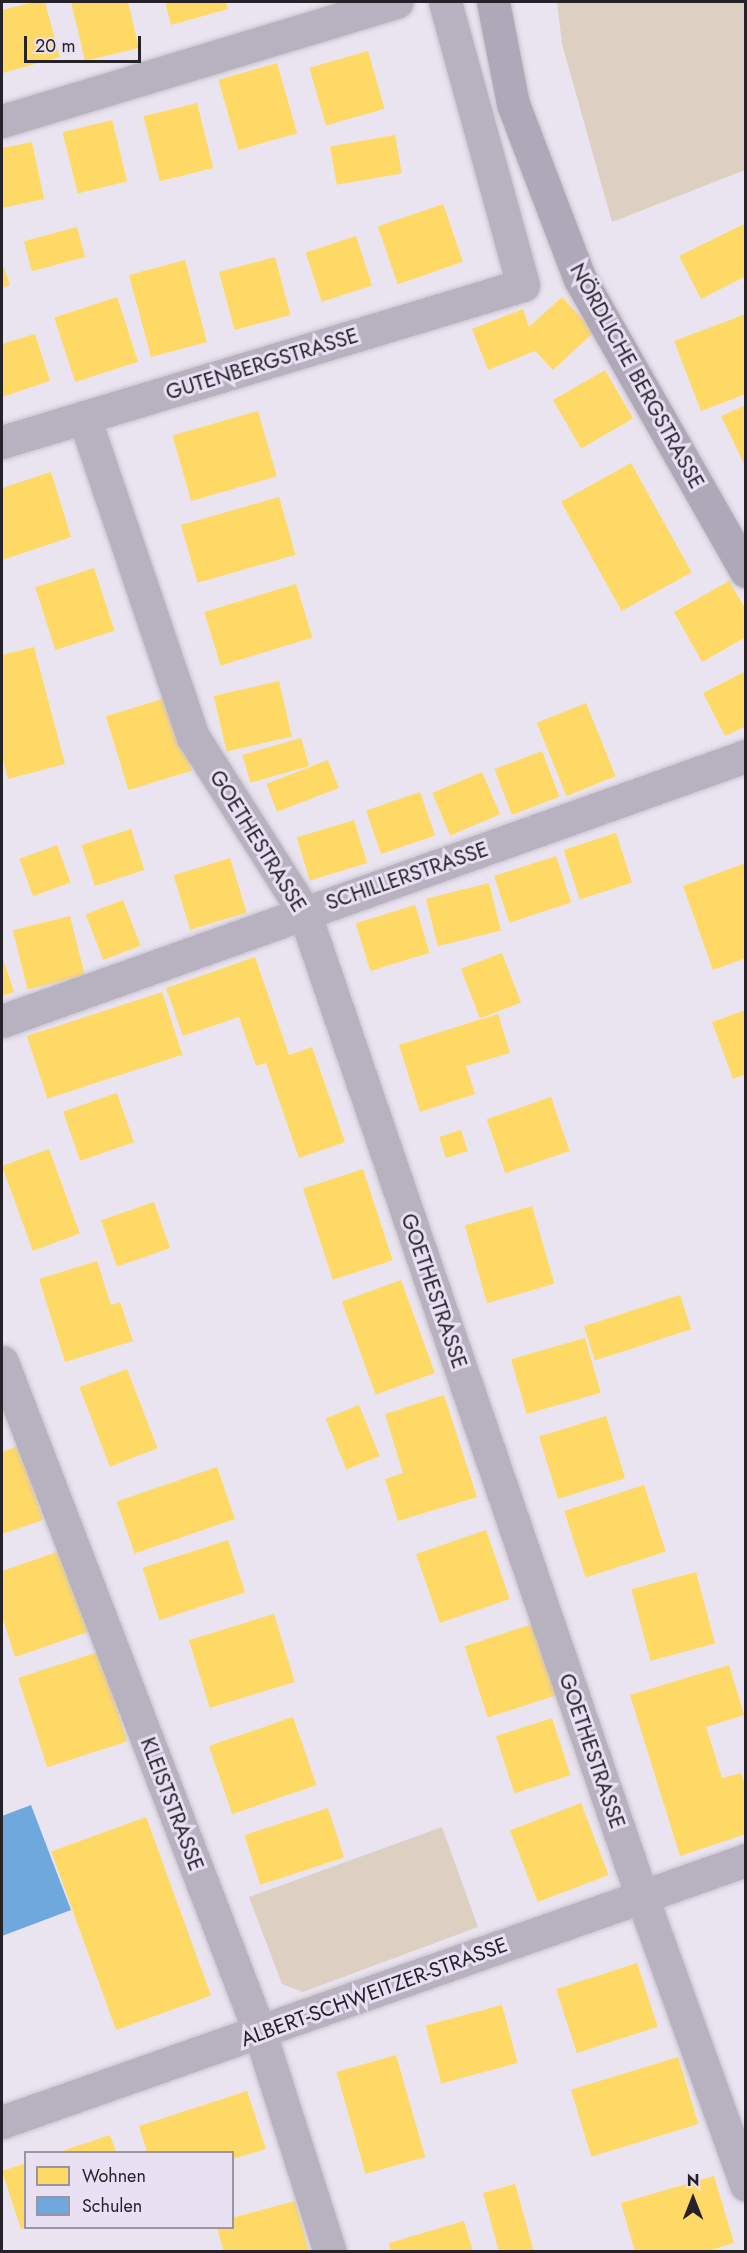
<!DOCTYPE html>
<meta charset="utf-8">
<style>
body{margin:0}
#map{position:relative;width:747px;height:2253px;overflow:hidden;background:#eae4f0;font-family:Jost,sans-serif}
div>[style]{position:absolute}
.green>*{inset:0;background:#ddd0c3}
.homes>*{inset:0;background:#ffd966;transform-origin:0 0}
.schools>*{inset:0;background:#6fa8dc}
.roads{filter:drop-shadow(0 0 2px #c7c2cb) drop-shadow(0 0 2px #c7c2cb)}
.minor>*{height:33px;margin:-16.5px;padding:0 16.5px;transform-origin:16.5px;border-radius:16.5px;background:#b8b2c0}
.secondary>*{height:33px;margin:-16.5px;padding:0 16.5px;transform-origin:16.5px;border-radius:16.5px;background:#afa8b8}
span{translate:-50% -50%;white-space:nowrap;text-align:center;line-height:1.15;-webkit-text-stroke:6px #e9e0f4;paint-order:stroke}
.street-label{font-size:21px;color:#252229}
.frame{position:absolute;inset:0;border:3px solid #252229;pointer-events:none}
.legend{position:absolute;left:24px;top:2151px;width:210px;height:78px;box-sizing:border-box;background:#e9e0f4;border:2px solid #9b94a3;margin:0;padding:8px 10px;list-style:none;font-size:18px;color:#252229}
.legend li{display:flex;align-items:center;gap:12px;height:30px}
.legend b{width:30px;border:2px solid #9b94a3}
.north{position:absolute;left:663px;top:2169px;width:60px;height:60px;-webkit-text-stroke:4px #e9e0f4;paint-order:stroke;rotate:0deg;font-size:16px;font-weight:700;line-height:24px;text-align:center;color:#252229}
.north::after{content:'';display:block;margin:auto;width:21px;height:27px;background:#252229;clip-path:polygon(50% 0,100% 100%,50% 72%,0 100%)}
.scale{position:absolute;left:24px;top:36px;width:117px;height:27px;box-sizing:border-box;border:3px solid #252229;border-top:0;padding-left:8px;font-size:18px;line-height:21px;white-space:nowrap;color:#252229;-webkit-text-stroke:4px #e9e0f4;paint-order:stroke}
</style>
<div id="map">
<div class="green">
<div style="clip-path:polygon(557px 2px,745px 2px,745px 170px,612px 222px,562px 44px)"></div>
<div style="clip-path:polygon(442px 1827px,478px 1927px,303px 1992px,282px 1984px,249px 1897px)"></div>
</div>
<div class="homes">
<div style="clip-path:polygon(34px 2px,45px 2px,60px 57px,3px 73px,2px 10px)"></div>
<div style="clip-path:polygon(71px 2px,128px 2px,139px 48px,85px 61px)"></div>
<div style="clip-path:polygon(165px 2px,226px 2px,228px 9px,171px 25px)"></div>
<div style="left:368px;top:51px;width:60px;height:61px;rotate:74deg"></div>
<div style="left:277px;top:63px;width:73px;height:61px;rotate:74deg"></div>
<div style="left:197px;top:103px;width:67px;height:55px;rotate:76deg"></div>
<div style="left:112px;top:120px;width:63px;height:51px;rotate:76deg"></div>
<div style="left:395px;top:135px;width:39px;height:66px;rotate:80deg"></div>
<div style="clip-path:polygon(32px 142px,44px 199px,2px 208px,2px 148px)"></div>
<div style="left:443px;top:204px;width:61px;height:69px;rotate:71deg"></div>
<div style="clip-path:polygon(746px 223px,746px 276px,701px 299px,679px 256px)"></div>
<div style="left:77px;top:227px;width:31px;height:55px;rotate:75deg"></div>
<div style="left:356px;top:236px;width:52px;height:53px;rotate:72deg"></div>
<div style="left:275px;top:257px;width:60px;height:58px;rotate:75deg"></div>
<div style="left:185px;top:260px;width:85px;height:58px;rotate:75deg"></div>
<div style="clip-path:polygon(2px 262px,10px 285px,2px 288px)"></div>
<div style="left:117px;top:297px;width:68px;height:66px;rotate:72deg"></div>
<div style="clip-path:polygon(562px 297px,594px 332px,553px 370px,535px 351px,488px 370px,472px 329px,523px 309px,529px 327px)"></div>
<div style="clip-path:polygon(746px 314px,746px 394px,701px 411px,674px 341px)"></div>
<div style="clip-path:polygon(35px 334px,50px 381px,2px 397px,2px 344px)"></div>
<div style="left:605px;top:370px;width:56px;height:60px;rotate:60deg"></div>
<div style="clip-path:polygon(746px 405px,746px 468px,721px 416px)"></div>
<div style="left:258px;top:411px;width:68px;height:89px;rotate:74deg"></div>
<div style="left:631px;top:463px;width:125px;height:80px;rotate:61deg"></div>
<div style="clip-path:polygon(51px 472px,71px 537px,2px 560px,2px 488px)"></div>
<div style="left:279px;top:497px;width:60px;height:102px;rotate:74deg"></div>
<div style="left:94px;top:568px;width:66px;height:62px;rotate:72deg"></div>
<div style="clip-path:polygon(729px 581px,746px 610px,746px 637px,702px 662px,674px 612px)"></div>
<div style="left:296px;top:584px;width:56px;height:96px;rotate:73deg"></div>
<div style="clip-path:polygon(34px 647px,65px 764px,8px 779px,2px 755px,2px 655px)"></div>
<div style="clip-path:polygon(746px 671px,746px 726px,725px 736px,703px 693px)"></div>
<div style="left:279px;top:681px;width:57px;height:67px;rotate:77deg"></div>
<div style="left:169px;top:697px;width:77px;height:66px;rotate:73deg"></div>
<div style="left:586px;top:703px;width:79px;height:53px;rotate:68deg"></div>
<div style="left:301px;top:738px;width:29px;height:61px;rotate:74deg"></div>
<div style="left:542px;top:751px;width:49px;height:51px;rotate:69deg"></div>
<div style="left:328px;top:760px;width:30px;height:66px;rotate:69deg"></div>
<div style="left:482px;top:772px;width:46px;height:54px;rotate:67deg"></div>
<div style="left:420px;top:792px;width:46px;height:57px;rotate:71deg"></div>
<div style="left:354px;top:820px;width:45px;height:60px;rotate:73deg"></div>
<div style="left:131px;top:829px;width:43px;height:52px;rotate:72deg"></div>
<div style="left:616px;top:833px;width:52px;height:55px;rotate:72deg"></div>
<div style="left:57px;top:845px;width:40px;height:40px;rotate:70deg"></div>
<div style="left:556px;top:856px;width:49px;height:65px;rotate:72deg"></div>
<div style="left:230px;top:858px;width:57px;height:59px;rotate:73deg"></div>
<div style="clip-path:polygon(746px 863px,746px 958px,713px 970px,683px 886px)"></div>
<div style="left:489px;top:883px;width:49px;height:65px;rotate:76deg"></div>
<div style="left:123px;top:900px;width:49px;height:40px;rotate:69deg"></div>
<div style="left:415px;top:905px;width:50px;height:62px;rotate:73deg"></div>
<div style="left:70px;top:916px;width:61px;height:59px;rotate:76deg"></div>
<div style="left:502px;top:953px;width:53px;height:44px;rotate:69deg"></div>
<div style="clip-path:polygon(2px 956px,14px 992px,2px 996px)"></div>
<div style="clip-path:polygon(255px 957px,289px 1055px,312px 1047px,345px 1142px,299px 1158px,266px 1063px,256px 1066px,239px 1017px,183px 1036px,166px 988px)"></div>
<div style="left:162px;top:992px;width:66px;height:142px;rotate:72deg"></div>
<div style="clip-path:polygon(746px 1010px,746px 1074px,733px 1079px,712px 1022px)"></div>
<div style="clip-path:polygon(498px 1014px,510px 1053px,466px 1066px,475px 1094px,420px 1112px,399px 1045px)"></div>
<div style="left:117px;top:1093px;width:52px;height:57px;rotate:71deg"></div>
<div style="left:551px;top:1097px;width:57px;height:68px;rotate:71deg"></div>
<div style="left:461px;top:1130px;width:22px;height:23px;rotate:72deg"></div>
<div style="left:49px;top:1149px;width:90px;height:50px;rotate:70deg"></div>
<div style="left:363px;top:1169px;width:96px;height:63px;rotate:72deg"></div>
<div style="left:154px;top:1202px;width:49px;height:56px;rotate:71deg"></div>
<div style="left:532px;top:1206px;width:81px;height:70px;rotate:74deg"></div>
<div style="clip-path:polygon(97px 1261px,111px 1305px,120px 1302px,133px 1341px,65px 1362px,39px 1279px)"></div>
<div style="left:401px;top:1280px;width:99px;height:63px;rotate:70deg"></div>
<div style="left:680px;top:1295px;width:36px;height:101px;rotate:72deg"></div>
<div style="left:585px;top:1338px;width:57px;height:77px;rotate:74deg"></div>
<div style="left:127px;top:1369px;width:85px;height:51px;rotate:69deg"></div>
<div style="clip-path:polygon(444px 1395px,477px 1497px,398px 1521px,385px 1479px,403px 1473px,385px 1414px)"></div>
<div style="left:359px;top:1405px;width:55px;height:36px;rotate:68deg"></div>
<div style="left:606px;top:1416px;width:65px;height:70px;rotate:73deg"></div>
<div style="clip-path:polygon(18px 1446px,43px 1520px,2px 1534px,2px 1452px)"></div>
<div style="left:217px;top:1467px;width:55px;height:106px;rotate:71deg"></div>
<div style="left:644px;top:1485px;width:70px;height:84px;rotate:72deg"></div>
<div style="left:486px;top:1530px;width:73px;height:74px;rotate:71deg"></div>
<div style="left:228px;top:1540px;width:55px;height:90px;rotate:72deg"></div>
<div style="clip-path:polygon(60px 1551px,88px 1632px,15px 1657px,2px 1616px,2px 1571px)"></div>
<div style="left:696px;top:1572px;width:74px;height:67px;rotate:75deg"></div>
<div style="left:274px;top:1614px;width:71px;height:89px;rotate:73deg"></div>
<div style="left:533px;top:1624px;width:75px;height:72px;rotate:72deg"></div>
<div style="left:98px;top:1652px;width:94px;height:84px;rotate:72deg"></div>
<div style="clip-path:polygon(729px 1665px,744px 1715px,706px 1727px,722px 1778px,741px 1773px,746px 1788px,746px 1834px,680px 1856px,630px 1695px)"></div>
<div style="left:293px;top:1717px;width:72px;height:89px;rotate:71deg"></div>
<div style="left:552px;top:1718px;width:60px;height:59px;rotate:72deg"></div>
<div style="left:581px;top:1803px;width:77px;height:76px;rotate:69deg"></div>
<div style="left:328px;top:1808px;width:52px;height:88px;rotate:72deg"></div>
<div style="left:146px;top:1817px;width:190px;height:101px;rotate:70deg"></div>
<div style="left:637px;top:1963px;width:67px;height:85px;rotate:72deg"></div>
<div style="left:502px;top:2005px;width:60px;height:79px;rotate:75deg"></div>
<div style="left:396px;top:2055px;width:106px;height:62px;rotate:74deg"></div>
<div style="left:678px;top:2057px;width:70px;height:112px;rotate:73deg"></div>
<div style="clip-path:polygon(247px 2091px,266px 2149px,232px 2159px,232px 2152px,147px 2152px,139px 2126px)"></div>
<div style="clip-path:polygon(110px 2135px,116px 2152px,59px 2152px)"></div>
<div style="clip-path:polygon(26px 2163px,26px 2228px,21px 2229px,2px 2171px)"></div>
<div style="clip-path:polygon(714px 2176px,734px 2243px,705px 2252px,635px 2252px,621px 2203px)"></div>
<div style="clip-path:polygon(515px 2184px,534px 2252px,499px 2252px,483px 2193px)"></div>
<div style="clip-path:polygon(295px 2201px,309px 2252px,224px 2252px,217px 2228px,232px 2228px,232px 2218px)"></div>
<div style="clip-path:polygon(464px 2221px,473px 2252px,391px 2252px,389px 2243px)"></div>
</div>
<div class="schools">
<div style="clip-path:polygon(31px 1805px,71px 1910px,2px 1936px,2px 1816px)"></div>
</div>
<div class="roads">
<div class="minor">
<div style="left:2px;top:121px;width:412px;rotate:-16.8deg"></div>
<div style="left:84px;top:417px;width:338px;rotate:71.2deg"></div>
<div style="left:193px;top:737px;width:207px;rotate:57.6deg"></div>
<div style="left:304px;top:912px;width:1041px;rotate:71.06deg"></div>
<div style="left:642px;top:1897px;width:306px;rotate:70.1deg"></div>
<div style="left:2px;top:442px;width:544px;rotate:-16.77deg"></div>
<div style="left:523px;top:285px;width:294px;rotate:-105.4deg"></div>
<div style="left:2px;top:1021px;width:790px;rotate:-19.61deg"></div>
<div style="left:2px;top:1362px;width:719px;rotate:68.97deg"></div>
<div style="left:260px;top:2033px;width:230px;rotate:72.3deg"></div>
<div style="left:2px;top:2122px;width:789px;rotate:-19.4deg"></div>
</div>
<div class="secondary">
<div style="left:493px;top:2px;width:104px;rotate:78.9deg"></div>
<div style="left:513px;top:104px;width:187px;rotate:69.1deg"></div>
<div style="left:580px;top:279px;width:336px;rotate:60.4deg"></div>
</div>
</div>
<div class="street-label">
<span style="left:262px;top:364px;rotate:-17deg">GUTENBERGSTRASSE</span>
<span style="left:637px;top:376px;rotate:61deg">NÖRDLICHE BERGSTRASSE</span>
<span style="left:258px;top:841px;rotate:58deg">GOETHESTRASSE</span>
<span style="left:407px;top:876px;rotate:-19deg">SCHILLERSTRASSE</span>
<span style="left:434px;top:1291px;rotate:71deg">GOETHESTRASSE</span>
<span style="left:592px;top:1751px;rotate:71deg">GOETHESTRASSE</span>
<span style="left:172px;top:1804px;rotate:69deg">KLEISTSTRASSE</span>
<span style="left:374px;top:1992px;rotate:-20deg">ALBERT-SCHWEITZER-STRASSE</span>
</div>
<div class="frame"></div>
<ul class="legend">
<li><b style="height:16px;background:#ffd966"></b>Wohnen</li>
<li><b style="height:16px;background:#6fa8dc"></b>Schulen</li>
</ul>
<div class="north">N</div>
<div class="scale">20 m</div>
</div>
